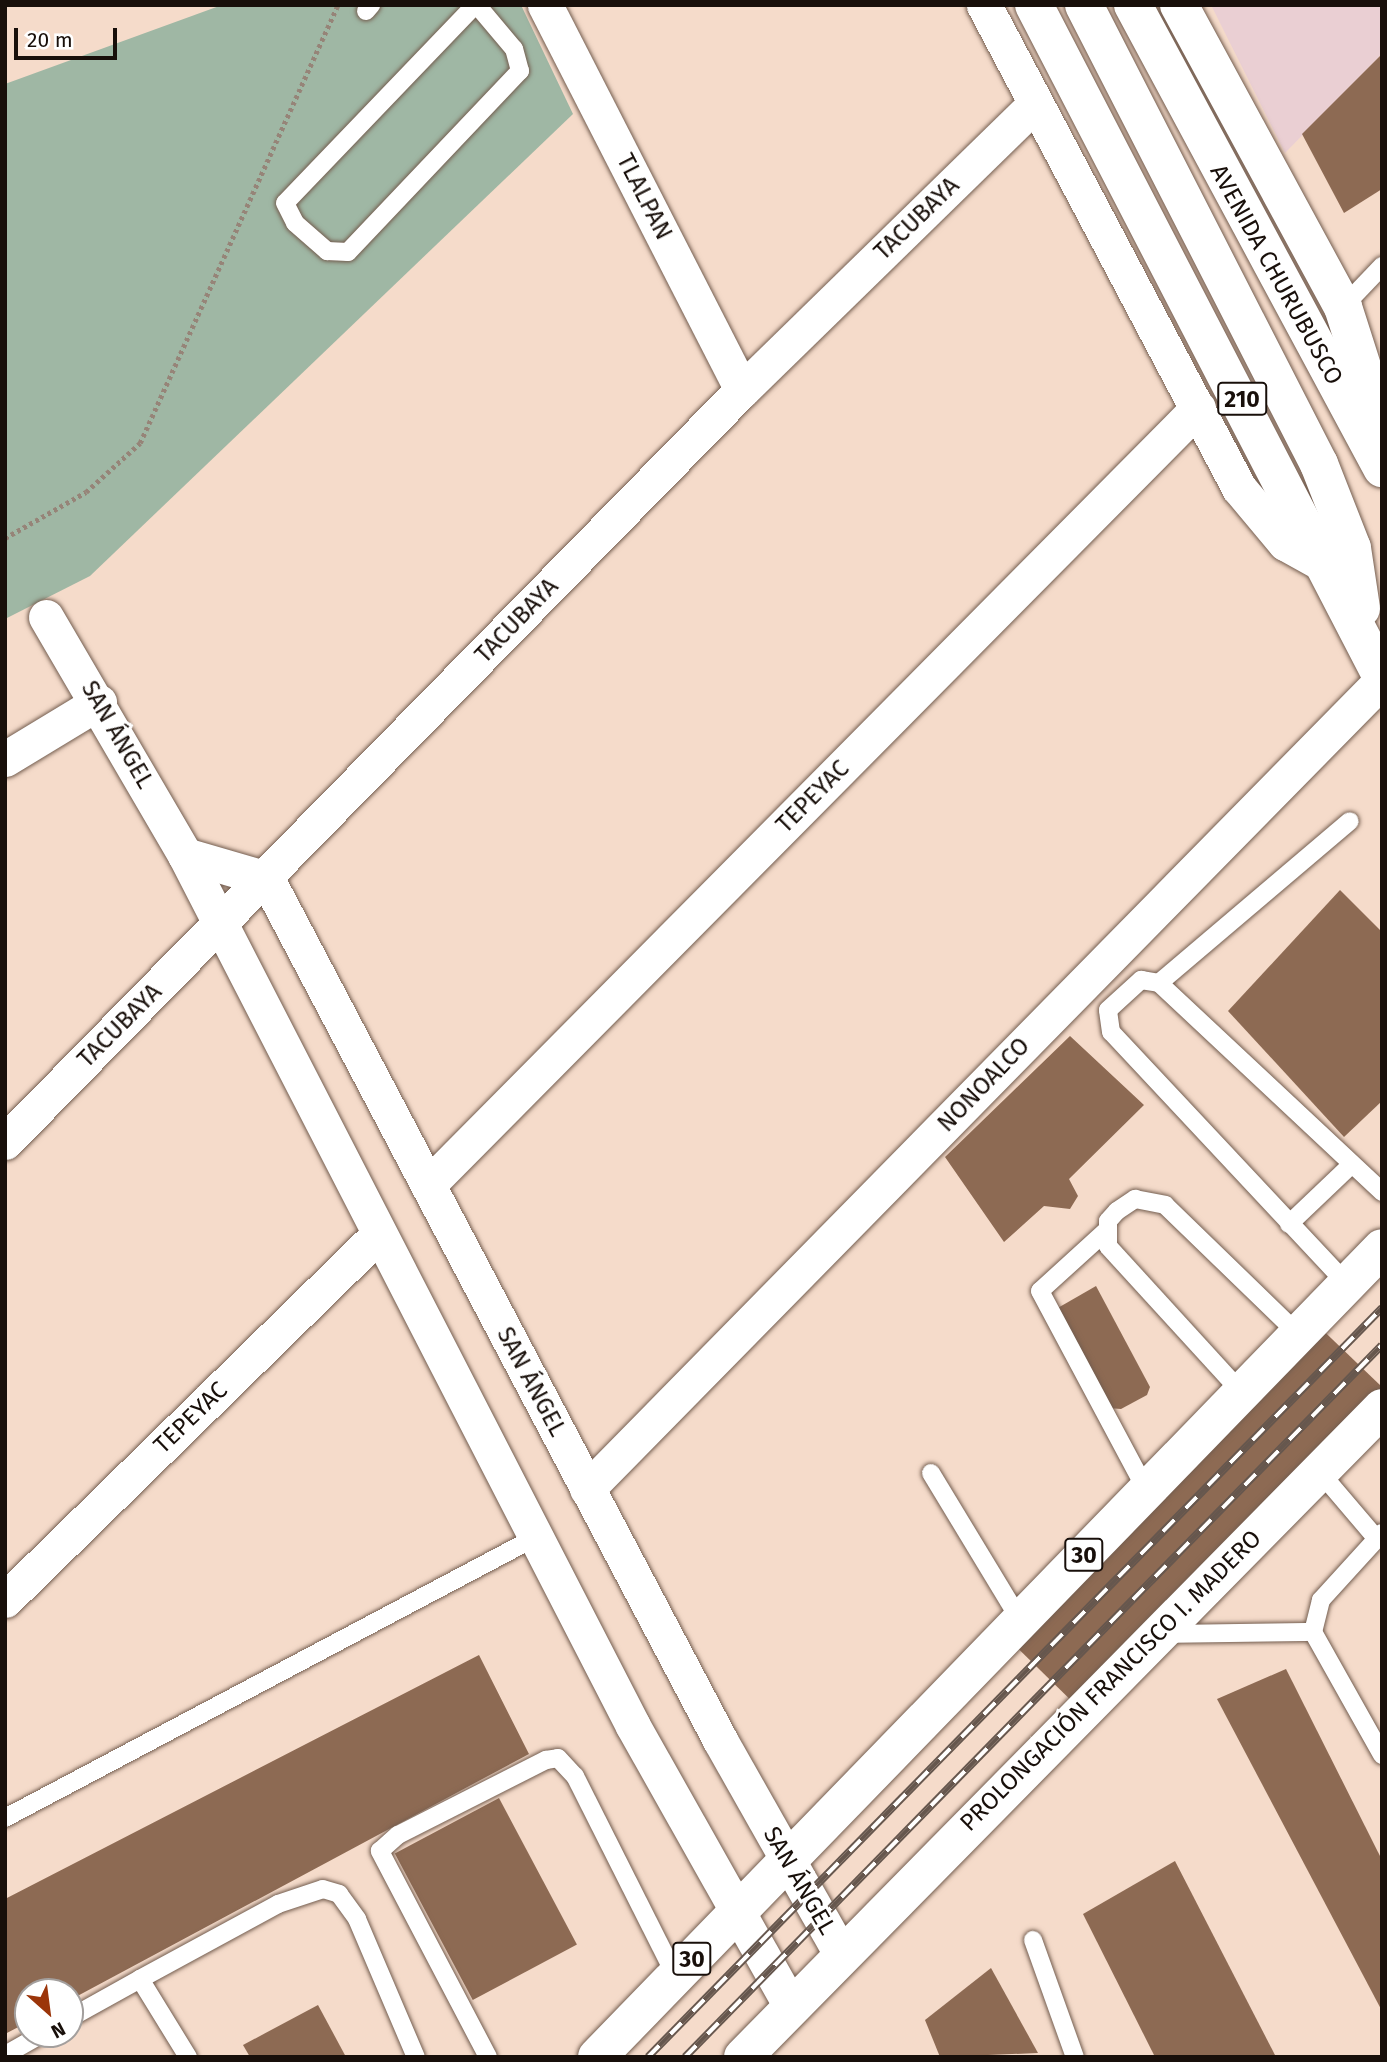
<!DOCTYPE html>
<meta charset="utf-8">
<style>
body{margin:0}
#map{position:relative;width:1387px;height:2062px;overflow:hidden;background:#f5dbca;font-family:"Fira Sans",sans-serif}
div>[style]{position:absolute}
.industrial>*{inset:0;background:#eacfd3}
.green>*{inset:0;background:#9fb7a4}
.building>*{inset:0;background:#8d6a53;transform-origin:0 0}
.path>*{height:4.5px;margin-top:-2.25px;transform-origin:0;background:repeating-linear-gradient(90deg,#968478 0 3.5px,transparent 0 7px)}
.roads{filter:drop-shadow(0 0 2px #735d4f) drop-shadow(0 0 2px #735d4f)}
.service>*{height:18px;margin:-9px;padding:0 9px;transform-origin:9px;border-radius:9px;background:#fff}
.minor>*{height:35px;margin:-17.5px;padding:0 17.5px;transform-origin:17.5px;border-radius:17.5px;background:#fff}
.trunk>*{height:38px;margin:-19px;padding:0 19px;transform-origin:19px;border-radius:19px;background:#fff}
.rail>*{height:8px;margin-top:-4px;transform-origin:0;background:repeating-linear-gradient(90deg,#fff 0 16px,#66574e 0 32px);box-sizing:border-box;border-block:2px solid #66574e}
span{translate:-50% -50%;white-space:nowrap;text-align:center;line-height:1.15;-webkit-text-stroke:6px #fff;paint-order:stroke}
.shield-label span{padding:2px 5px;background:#fff;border:2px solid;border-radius:5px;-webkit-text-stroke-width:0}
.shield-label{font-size:23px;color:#180f0a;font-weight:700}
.street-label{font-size:24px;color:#180f0a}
.frame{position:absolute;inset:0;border:7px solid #180f0a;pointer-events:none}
.north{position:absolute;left:14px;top:1978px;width:70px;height:70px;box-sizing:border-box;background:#fff;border:2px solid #a39f9d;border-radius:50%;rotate:152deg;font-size:19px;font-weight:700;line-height:28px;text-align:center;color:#180f0a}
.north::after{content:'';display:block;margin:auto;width:24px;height:32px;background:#9b350a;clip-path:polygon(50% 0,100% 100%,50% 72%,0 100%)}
.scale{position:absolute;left:14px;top:28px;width:103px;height:32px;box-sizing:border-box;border:4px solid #180f0a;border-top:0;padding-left:9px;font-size:21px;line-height:24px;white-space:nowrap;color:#180f0a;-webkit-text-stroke:5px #fff;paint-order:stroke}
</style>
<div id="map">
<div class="industrial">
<div style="clip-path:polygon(1211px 5px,1382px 5px,1382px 54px,1285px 153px)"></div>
</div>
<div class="green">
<div style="clip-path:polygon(222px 5px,521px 5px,573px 114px,90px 576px,5px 619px,5px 84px)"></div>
</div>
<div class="building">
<div style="clip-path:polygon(1382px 54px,1382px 189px,1344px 213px,1302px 134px)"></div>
<div style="clip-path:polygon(1340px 890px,1382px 932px,1382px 1101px,1344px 1137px,1228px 1011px)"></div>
<div style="clip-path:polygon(1070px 1036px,1144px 1105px,1069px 1179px,1078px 1196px,1070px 1209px,1044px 1206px,1004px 1242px,945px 1157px)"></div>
<div style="clip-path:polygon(1096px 1286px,1150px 1387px,1147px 1395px,1121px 1409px,1108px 1408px,1056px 1309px)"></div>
<div style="clip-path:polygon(1307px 1315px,1382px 1387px,1382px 1413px,1086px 1715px,999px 1630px)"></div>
<div style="clip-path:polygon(479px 1655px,529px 1754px,70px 2000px,70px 1992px,28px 1992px,28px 2022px,5px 2034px,5px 1899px)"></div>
<div style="clip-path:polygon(1286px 1669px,1382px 1860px,1382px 2011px,1217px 1699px)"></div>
<div style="left:499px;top:1798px;width:166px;height:118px;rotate:62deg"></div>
<div style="clip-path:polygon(1175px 1861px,1276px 2057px,1155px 2057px,1083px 1914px)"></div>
<div style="clip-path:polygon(991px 1968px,1038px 2053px,940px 2057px,925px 2020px)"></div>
<div style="clip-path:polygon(318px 2005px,346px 2057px,250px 2057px,243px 2045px)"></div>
</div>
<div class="path">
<div style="left:5px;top:538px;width:93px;rotate:-29.6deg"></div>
<div style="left:86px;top:492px;width:73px;rotate:-42.2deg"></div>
<div style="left:140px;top:443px;width:481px;rotate:-65.7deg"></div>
</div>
<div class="roads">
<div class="service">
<div style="left:475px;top:5px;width:274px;rotate:133.8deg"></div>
<div style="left:285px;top:203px;width:22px;rotate:63deg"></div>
<div style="left:295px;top:223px;width:43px;rotate:41.2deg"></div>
<div style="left:327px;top:251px;width:21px;rotate:3deg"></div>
<div style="left:348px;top:252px;width:250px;rotate:-46.5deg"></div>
<div style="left:520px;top:71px;width:23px;rotate:-105deg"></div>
<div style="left:514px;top:49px;width:57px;rotate:-130.1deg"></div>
<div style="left:366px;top:11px;width:8px;rotate:-50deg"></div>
<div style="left:1343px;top:307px;width:57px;rotate:-46.4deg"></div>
<div style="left:1159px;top:983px;width:250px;rotate:-40.3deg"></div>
<div style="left:1289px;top:1224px;width:86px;rotate:-43.6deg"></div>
<div style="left:1106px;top:1231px;width:89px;rotate:137.7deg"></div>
<div style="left:1040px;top:1291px;width:227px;rotate:61.9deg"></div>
<div style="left:1347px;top:1284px;width:345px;rotate:-133.1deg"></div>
<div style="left:1111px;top:1032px;width:22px;rotate:-98deg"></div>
<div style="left:1108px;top:1010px;width:45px;rotate:-42.3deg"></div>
<div style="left:1141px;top:980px;width:18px;rotate:9deg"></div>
<div style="left:1159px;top:983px;width:306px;rotate:43.1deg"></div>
<div style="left:1243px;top:1394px;width:200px;rotate:-132.4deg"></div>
<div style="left:1108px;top:1246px;width:25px;rotate:-90deg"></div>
<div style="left:1108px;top:1221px;width:13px;rotate:-48deg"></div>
<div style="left:1117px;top:1211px;width:22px;rotate:-34deg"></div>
<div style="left:1135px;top:1199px;width:31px;rotate:11deg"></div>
<div style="left:1165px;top:1205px;width:187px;rotate:44.1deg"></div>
<div style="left:1319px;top:1471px;width:88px;rotate:49.6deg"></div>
<div style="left:931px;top:1473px;width:172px;rotate:58.8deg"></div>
<div style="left:1382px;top:1533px;width:91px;rotate:132.3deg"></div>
<div style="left:1321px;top:1600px;width:33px;rotate:104deg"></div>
<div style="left:1313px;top:1632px;width:141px;rotate:60.7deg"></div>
<div style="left:1165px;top:1634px;width:148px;rotate:-0.8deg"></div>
<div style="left:5px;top:1818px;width:601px;rotate:-27.89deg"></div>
<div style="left:1033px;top:1940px;width:124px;rotate:70.3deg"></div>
<div style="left:140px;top:1979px;width:157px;rotate:-28.5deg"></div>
<div style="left:278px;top:1904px;width:47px;rotate:-18.4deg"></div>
<div style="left:323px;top:1889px;width:17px;rotate:17deg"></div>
<div style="left:339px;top:1894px;width:31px;rotate:54deg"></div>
<div style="left:357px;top:1919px;width:150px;rotate:66.9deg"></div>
<div style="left:70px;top:2018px;width:80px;rotate:-29.1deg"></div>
<div style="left:140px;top:1979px;width:92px;rotate:58.4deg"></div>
<div style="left:5px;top:2055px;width:43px;rotate:-29.6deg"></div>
<div style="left:488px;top:2057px;width:233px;rotate:-117.7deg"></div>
<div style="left:380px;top:1851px;width:24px;rotate:-42deg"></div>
<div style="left:398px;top:1835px;width:166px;rotate:-26.9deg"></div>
<div style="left:546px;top:1760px;width:12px;rotate:-9deg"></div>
<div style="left:558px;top:1758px;width:25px;rotate:47deg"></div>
<div style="left:575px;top:1776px;width:225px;rotate:63.3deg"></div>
</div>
<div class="minor">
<div style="left:545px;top:5px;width:432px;rotate:62.9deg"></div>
<div style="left:984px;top:5px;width:546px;rotate:62.17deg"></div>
<div style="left:1239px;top:488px;width:72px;rotate:50.1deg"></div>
<div style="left:1285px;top:543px;width:51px;rotate:29.1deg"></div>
<div style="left:46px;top:617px;width:276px;rotate:59.7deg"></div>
<div style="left:185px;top:855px;width:979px;rotate:62.78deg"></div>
<div style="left:633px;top:1726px;width:322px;rotate:60.6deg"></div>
<div style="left:5px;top:759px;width:110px;rotate:-31.2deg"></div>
<div style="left:185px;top:855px;width:85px;rotate:16.3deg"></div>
<div style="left:267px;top:879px;width:973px;rotate:62.25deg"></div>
<div style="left:720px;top:1740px;width:248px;rotate:60.5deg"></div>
<div style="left:5px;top:1142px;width:1053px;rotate:-45.58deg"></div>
<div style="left:742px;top:390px;width:408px;rotate:-44.3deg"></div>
<div style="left:428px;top:1185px;width:1094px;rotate:-45.26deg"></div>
<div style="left:587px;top:1489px;width:1134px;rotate:-45.5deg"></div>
<div style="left:5px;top:1600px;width:520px;rotate:-44.38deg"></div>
</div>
<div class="trunk">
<div style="left:1034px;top:5px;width:757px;rotate:62.62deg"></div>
<div style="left:1084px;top:5px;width:516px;rotate:62.89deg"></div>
<div style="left:1319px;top:464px;width:90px;rotate:68.6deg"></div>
<div style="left:1352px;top:548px;width:61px;rotate:81.5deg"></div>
<div style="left:1133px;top:5px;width:526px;rotate:61.73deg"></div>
<div style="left:1179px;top:5px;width:344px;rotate:61.5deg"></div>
<div style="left:1343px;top:307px;width:128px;rotate:72.3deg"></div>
<div style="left:597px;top:2057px;width:1127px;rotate:-45.86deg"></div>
<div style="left:743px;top:2057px;width:911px;rotate:-45.44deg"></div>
</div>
</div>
<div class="rail">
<div style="left:648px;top:2057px;width:1049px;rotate:-45.58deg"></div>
<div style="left:685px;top:2057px;width:996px;rotate:-45.61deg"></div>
</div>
<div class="shield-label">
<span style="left:1242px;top:399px">210</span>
<span style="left:1084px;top:1555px">30</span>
<span style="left:692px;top:1959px">30</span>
</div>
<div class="street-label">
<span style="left:644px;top:197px;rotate:63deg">TLALPAN</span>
<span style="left:917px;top:219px;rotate:-44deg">TACUBAYA</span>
<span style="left:1276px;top:275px;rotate:61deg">AVENIDA CHURUBUSCO</span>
<span style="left:517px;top:621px;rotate:-46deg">TACUBAYA</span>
<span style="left:117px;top:735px;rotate:60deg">SAN ÁNGEL</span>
<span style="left:813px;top:797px;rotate:-45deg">TEPEYAC</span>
<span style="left:120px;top:1026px;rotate:-45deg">TACUBAYA</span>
<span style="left:984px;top:1085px;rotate:-46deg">NONOALCO</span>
<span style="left:531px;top:1382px;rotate:62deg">SAN ÁNGEL</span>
<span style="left:191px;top:1418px;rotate:-44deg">TEPEYAC</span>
<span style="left:1111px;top:1681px;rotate:-45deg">PROLONGACIÓN FRANCISCO I. MADERO</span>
<span style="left:799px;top:1881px;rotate:60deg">SAN ÁNGEL</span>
</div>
<div class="frame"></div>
<div class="north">N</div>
<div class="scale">20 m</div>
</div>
